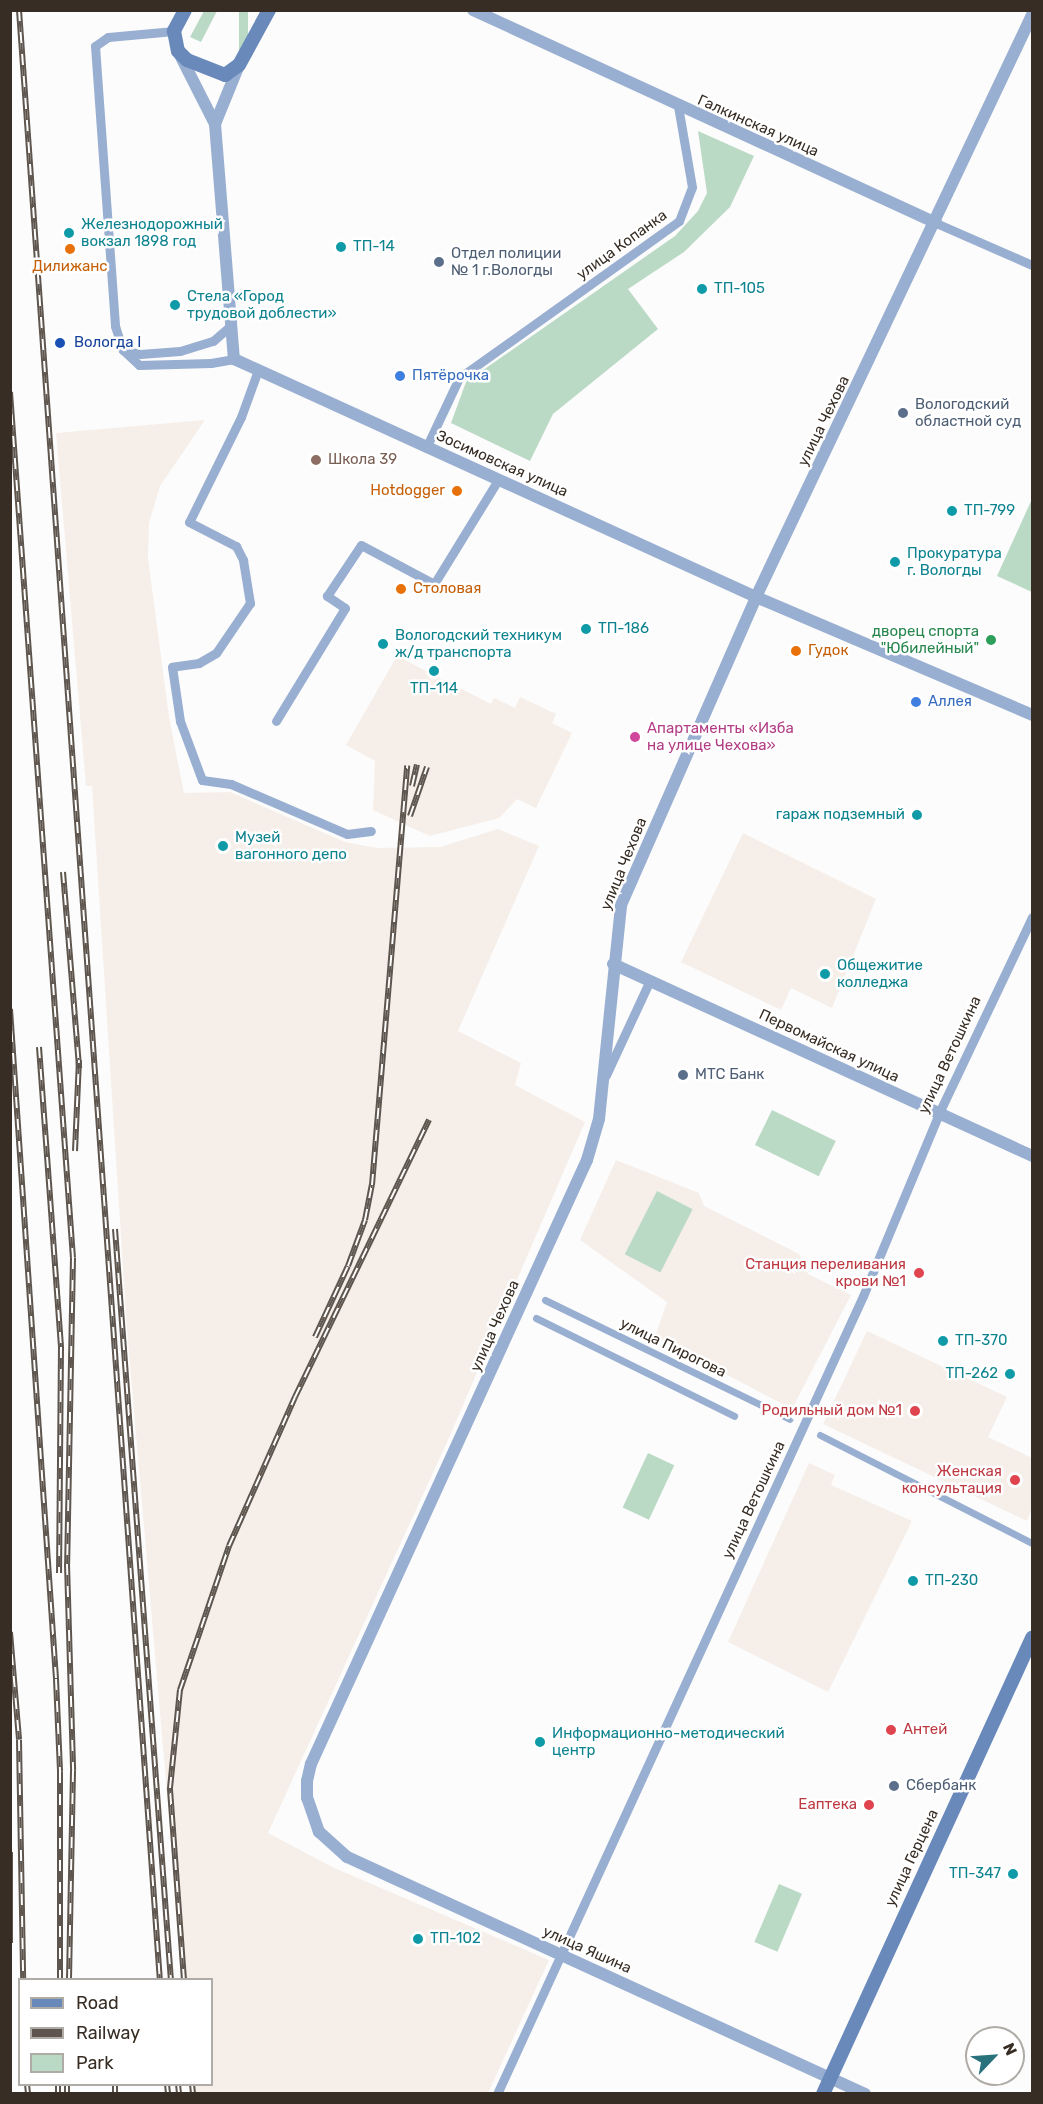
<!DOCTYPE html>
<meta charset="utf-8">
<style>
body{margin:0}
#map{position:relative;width:1043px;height:2104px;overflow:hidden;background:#fcfcfc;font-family:Rubik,sans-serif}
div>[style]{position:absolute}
.built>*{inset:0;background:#f6efe9}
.green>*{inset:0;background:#bbdac6;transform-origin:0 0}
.pedestrian>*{height:7px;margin:-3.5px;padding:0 3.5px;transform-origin:3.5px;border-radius:3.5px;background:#99afd1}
.minor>*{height:9px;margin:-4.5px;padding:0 4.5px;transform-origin:4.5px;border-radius:4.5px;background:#99afd1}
.tertiary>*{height:12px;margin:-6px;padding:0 6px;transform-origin:6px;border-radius:6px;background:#99afd1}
.secondary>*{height:14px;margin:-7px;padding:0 7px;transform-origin:7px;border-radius:7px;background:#6989bb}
.rail>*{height:6px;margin-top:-3px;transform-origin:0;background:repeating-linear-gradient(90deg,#fff 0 11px,#5e564e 0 22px);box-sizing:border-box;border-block:2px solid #5e564e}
.dots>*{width:16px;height:16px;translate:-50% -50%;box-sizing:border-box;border:3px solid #fff;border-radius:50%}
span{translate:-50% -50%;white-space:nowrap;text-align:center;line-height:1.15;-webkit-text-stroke:5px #fff;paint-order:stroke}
.street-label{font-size:15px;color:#372d24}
.culture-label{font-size:15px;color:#0d838f}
.left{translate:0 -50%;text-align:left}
.right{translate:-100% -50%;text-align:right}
.service-label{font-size:15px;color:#4e5e75}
.food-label{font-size:15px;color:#c56008}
.transit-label{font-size:15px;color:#164399}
.shop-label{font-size:15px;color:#366cbe}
.education-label{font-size:15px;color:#785e54}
.leisure-label{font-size:15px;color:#27864d}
.hotel-label{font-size:15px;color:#b23c85}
.health-label{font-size:15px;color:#be3a42}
.frame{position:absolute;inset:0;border:12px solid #372d24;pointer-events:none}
.legend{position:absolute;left:18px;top:1978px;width:195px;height:108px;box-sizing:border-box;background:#fff;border:2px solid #afaba7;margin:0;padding:8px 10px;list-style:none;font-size:18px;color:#372d24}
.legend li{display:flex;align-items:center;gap:12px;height:30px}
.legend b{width:30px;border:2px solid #afaba7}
.north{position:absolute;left:965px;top:2026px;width:60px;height:60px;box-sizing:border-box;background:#fff;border:2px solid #afaba7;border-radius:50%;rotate:65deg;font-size:16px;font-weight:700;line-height:24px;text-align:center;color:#372d24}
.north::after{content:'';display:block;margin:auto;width:21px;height:27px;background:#29727c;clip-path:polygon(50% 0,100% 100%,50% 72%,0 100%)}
</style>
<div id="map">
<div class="built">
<div style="clip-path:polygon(205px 420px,160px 486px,149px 523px,148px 558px,169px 717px,184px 793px,230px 792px,345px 842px,377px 848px,440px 847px,498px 829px,539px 846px,458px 1031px,521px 1063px,515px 1085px,585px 1122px,448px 1440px,268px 1833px,332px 1867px,549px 1960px,488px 2093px,190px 2093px,190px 2085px,212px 2084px,212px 1980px,183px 1979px,127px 1330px,92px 786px,86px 786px,56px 433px)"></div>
<div style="clip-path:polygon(397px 656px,491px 704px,494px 698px,515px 708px,520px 697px,556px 714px,552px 723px,572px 733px,536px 808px,517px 799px,499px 818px,430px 836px,373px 810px,375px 761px,346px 745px)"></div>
<div style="clip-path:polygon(743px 833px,876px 899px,832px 1008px,791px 988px,781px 1010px,681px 962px)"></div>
<div style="clip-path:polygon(616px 1160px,699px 1193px,704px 1206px,799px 1254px,808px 1274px,851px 1295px,792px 1409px,655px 1337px,667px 1302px,580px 1240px)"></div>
<div style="clip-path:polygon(867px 1331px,1007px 1397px,988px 1437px,1032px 1458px,1032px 1508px,1027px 1521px,823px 1424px)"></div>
<div style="clip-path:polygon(809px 1463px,835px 1475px,831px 1485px,912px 1521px,828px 1692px,728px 1642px)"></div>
</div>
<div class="green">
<div style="clip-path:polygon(204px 11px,217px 11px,201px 42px,190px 37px)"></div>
<div style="left:239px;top:11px;width:9px;height:45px"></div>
<div style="clip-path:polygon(698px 131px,754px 156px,730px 207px,684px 252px,628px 289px,658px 329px,553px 414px,530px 461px,451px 423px,466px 382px,675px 236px,698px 211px,707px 193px)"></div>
<div style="clip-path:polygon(1032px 499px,1032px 592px,997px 576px)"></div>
<div style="left:772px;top:1110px;width:71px;height:39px;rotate:26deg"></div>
<div style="left:657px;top:1191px;width:40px;height:71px;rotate:27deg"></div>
<div style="left:648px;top:1453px;width:29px;height:60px;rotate:25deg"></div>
<div style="left:779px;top:1884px;width:25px;height:63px;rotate:23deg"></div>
</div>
<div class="pedestrian">
<div style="left:545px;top:1300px;width:272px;rotate:25.9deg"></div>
<div style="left:536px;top:1318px;width:221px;rotate:26.3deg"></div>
<div style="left:820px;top:1435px;width:238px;rotate:27deg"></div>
</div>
<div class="minor">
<div style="left:176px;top:27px;width:4px;rotate:117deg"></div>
<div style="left:174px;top:31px;width:66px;rotate:174.8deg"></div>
<div style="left:108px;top:37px;width:16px;rotate:145deg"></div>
<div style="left:95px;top:46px;width:281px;rotate:85.9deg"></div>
<div style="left:115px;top:326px;width:25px;rotate:72deg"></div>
<div style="left:123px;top:350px;width:22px;rotate:43deg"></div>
<div style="left:139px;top:365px;width:72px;rotate:-1.6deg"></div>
<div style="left:211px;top:363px;width:23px;rotate:-10deg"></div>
<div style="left:936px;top:223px;width:105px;rotate:23.6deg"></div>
<div style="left:123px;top:350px;width:17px;rotate:13deg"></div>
<div style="left:140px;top:354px;width:40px;rotate:-4.3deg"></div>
<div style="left:180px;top:351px;width:34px;rotate:-17deg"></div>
<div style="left:213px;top:341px;width:23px;rotate:-41deg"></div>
<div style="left:258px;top:370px;width:50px;rotate:109.9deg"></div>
<div style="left:241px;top:417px;width:117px;rotate:116.3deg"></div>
<div style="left:189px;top:522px;width:53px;rotate:27.1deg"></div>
<div style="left:236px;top:546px;width:16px;rotate:63deg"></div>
<div style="left:243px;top:560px;width:44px;rotate:80.8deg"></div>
<div style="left:250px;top:603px;width:60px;rotate:124.2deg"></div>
<div style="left:216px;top:653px;width:20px;rotate:150deg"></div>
<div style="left:199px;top:663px;width:27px;rotate:172deg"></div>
<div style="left:172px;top:667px;width:55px;rotate:81.6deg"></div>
<div style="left:180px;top:721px;width:63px;rotate:69.6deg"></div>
<div style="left:202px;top:780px;width:29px;rotate:8deg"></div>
<div style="left:231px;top:784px;width:126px;rotate:23.3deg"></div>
<div style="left:347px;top:834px;width:24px;rotate:-7deg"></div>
<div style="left:426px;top:448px;width:77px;rotate:-64.8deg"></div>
<div style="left:459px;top:378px;width:270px;rotate:-35.5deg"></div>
<div style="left:679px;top:221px;width:36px;rotate:-69deg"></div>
<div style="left:692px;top:187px;width:82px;rotate:-99.8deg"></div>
<div style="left:276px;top:721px;width:132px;rotate:-58.6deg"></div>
<div style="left:345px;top:608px;width:22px;rotate:-146deg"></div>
<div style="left:327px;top:596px;width:61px;rotate:-56.3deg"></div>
<div style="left:361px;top:545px;width:83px;rotate:28.1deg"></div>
<div style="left:434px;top:584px;width:122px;rotate:-58.4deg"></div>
<div style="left:606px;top:1075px;width:105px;rotate:-65.1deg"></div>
<div style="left:497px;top:2094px;width:878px;rotate:-65.36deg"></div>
<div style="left:863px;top:1296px;width:198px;rotate:-67.4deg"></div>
<div style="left:939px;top:1113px;width:217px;rotate:-64.6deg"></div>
</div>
<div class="tertiary">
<div style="left:473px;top:10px;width:510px;rotate:24.7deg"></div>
<div style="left:179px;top:53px;width:80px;rotate:63.1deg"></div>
<div style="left:239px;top:65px;width:64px;rotate:112.1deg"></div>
<div style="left:215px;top:124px;width:236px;rotate:85.4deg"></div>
<div style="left:234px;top:359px;width:574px;rotate:24.51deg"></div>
<div style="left:756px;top:597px;width:300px;rotate:23.1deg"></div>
<div style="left:613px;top:964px;width:461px;rotate:24.6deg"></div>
<div style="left:865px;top:2094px;width:570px;rotate:-155.41deg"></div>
<div style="left:347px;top:1857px;width:38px;rotate:-138deg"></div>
<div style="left:319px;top:1832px;width:36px;rotate:-109deg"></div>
<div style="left:307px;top:1798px;width:17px;rotate:-90deg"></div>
<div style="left:307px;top:1781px;width:17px;rotate:-77deg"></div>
<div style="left:311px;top:1764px;width:664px;rotate:-65.44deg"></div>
<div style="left:587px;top:1160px;width:43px;rotate:-73.7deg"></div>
<div style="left:599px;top:1119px;width:215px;rotate:-84.1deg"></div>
<div style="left:621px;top:905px;width:336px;rotate:-66.3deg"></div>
<div style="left:756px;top:597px;width:644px;rotate:-64.63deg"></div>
</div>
<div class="secondary">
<div style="left:185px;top:10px;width:24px;rotate:118deg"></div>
<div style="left:174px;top:31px;width:20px;rotate:79deg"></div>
<div style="left:178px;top:51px;width:13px;rotate:45deg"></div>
<div style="left:187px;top:60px;width:41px;rotate:21.5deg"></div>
<div style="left:225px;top:75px;width:17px;rotate:-36deg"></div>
<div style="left:239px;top:65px;width:63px;rotate:-61.4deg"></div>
<div style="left:823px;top:2094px;width:502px;rotate:-65.38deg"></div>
</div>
<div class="rail">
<div style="left:19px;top:10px;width:1975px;rotate:85.91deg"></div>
<div style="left:10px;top:392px;width:868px;rotate:85.84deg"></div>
<div style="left:73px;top:1258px;width:306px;rotate:91.1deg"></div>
<div style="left:67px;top:1564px;width:207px;rotate:88.3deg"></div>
<div style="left:73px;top:1771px;width:209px;rotate:91.1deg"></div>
<div style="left:412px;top:786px;width:22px;rotate:-77deg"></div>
<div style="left:410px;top:816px;width:52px;rotate:-70.9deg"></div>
<div style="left:63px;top:872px;width:197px;rotate:85.3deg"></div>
<div style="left:10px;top:1009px;width:672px;rotate:86.07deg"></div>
<div style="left:56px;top:1679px;width:93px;rotate:87.5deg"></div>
<div style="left:60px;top:1772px;width:208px;rotate:90deg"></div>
<div style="left:39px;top:1047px;width:301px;rotate:85.8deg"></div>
<div style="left:61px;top:1347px;width:226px;rotate:90.5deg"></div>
<div style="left:75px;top:1151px;width:91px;rotate:-87.5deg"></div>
<div style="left:115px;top:1229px;width:753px;rotate:85.74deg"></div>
<div style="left:315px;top:1337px;width:78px;rotate:-65.1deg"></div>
<div style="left:348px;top:1266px;width:49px;rotate:-69.7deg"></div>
<div style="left:365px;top:1220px;width:36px;rotate:-79deg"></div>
<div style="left:372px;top:1185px;width:421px;rotate:-85.2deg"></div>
<div style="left:10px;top:1632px;width:108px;rotate:85.2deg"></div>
<div style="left:19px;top:1740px;width:240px;rotate:89deg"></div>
<div style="left:10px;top:1852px;width:91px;rotate:90deg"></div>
<div style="left:184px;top:1980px;width:193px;rotate:-94.2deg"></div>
<div style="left:170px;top:1788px;width:99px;rotate:-84.2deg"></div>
<div style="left:180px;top:1690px;width:152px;rotate:-71.2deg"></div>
<div style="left:229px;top:1546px;width:163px;rotate:-66.1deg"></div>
<div style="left:295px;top:1397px;width:308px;rotate:-64.2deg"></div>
<div style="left:27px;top:2084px;width:10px;rotate:84deg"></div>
<div style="left:167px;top:2084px;width:10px;rotate:84deg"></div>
<div style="left:178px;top:2084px;width:10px;rotate:84deg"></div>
<div style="left:192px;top:2084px;width:10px;rotate:84deg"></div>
<div style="left:58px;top:2094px;width:10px;rotate:-90deg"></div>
<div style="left:67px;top:2094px;width:10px;rotate:-90deg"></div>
<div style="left:115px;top:2094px;width:10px;rotate:-90deg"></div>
</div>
<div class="dots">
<div style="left:69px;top:233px;background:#0f9aa8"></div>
<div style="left:341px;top:247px;background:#0f9aa8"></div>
<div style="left:70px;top:249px;background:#e8710a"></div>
<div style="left:439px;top:262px;background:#5c6f8a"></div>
<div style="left:702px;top:289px;background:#0f9aa8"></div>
<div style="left:175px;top:305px;background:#0f9aa8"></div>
<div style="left:60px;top:343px;background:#1a4fb4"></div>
<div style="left:400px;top:376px;background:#3f7fe0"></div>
<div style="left:903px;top:413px;background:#5c6f8a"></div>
<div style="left:316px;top:460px;background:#8d6e63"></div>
<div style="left:457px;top:491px;background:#e8710a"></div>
<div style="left:952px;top:511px;background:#0f9aa8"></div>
<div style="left:895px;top:562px;background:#0f9aa8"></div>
<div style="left:401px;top:589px;background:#e8710a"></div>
<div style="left:586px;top:629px;background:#0f9aa8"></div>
<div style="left:991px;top:640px;background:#2e9e5b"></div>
<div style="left:383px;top:644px;background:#0f9aa8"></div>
<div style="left:796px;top:651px;background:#e8710a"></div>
<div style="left:434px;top:671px;background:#0f9aa8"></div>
<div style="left:916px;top:702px;background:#3f7fe0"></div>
<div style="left:635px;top:737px;background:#d1479c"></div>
<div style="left:917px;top:815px;background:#0f9aa8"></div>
<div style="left:223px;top:846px;background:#0f9aa8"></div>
<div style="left:825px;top:974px;background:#0f9aa8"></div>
<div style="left:683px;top:1075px;background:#5c6f8a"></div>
<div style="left:919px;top:1273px;background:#e0444e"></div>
<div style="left:943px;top:1341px;background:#0f9aa8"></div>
<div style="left:1010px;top:1374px;background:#0f9aa8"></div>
<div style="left:915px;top:1411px;background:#e0444e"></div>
<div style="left:1015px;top:1480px;background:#e0444e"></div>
<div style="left:913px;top:1581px;background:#0f9aa8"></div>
<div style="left:891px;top:1730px;background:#e0444e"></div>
<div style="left:540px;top:1742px;background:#0f9aa8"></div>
<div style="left:894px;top:1786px;background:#5c6f8a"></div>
<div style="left:869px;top:1805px;background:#e0444e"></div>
<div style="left:1013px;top:1874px;background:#0f9aa8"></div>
<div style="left:418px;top:1939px;background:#0f9aa8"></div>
</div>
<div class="street-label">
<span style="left:758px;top:126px;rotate:24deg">Галкинская улица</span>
<span style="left:622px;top:245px;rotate:-36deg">улица Копанка</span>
<span style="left:824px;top:421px;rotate:-64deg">улица Чехова</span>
<span style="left:502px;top:464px;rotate:24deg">Зосимовская улица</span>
<span style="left:624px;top:864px;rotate:-68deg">улица Чехова</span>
<span style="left:829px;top:1046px;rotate:25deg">Первомайская улица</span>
<span style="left:950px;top:1055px;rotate:-65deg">улица Ветошкина</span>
<span style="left:495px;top:1326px;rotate:-66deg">улица Чехова</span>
<span style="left:673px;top:1348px;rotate:26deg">улица Пирогова</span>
<span style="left:754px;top:1500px;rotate:-65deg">улица Ветошкина</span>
<span style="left:912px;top:1858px;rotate:-65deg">улица Герцена</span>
<span style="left:587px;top:1950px;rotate:24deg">улица Яшина</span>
</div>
<div class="culture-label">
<span class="left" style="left:81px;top:233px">Железнодорожный<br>вокзал 1898 год</span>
<span class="left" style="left:353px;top:247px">ТП-14</span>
<span class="left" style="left:714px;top:289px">ТП-105</span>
<span class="left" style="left:187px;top:305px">Стела «Город<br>трудовой доблести»</span>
<span class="left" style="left:964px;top:511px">ТП-799</span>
<span class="left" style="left:907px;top:562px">Прокуратура<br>г. Вологды</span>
<span class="left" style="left:598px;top:629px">ТП-186</span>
<span class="left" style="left:395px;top:644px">Вологодский техникум<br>ж/д транспорта</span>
<span style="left:434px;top:689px">ТП-114</span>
<span class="right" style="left:905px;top:815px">гараж подземный</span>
<span class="left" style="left:235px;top:846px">Музей<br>вагонного депо</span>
<span class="left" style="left:837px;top:974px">Общежитие<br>колледжа</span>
<span class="left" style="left:955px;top:1341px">ТП-370</span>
<span class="right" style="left:998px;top:1374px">ТП-262</span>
<span class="left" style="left:925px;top:1581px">ТП-230</span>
<span class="left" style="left:552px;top:1742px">Информационно-методический<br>центр</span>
<span class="right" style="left:1001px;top:1874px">ТП-347</span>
<span class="left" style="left:430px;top:1939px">ТП-102</span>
</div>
<div class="service-label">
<span class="left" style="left:451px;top:262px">Отдел полиции<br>№ 1 г.Вологды</span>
<span class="left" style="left:915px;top:413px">Вологодский<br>областной суд</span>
<span class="left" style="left:695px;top:1075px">МТС Банк</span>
<span class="left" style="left:906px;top:1786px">Сбербанк</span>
</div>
<div class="food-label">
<span style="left:70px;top:267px">Дилижанс</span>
<span class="right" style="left:445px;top:491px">Hotdogger</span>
<span class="left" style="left:413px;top:589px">Столовая</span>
<span class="left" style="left:808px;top:651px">Гудок</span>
</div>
<div class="transit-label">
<span class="left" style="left:74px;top:343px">Вологда I</span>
</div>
<div class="shop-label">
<span class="left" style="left:412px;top:376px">Пятёрочка</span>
<span class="left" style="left:928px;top:702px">Аллея</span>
</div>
<div class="education-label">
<span class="left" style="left:328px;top:460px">Школа 39</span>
</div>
<div class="leisure-label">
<span class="right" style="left:979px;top:640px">дворец спорта<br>"Юбилейный"</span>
</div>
<div class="hotel-label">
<span class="left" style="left:647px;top:737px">Апартаменты «Изба<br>на улице Чехова»</span>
</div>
<div class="health-label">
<span class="right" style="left:906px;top:1273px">Станция переливания<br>крови №1</span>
<span class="right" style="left:902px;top:1411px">Родильный дом №1</span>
<span class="right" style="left:1002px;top:1480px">Женская<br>консультация</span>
<span class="left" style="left:903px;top:1730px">Антей</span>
<span class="right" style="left:857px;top:1805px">Еаптека</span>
</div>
<div class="frame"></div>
<ul class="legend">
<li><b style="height:8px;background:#6989bb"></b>Road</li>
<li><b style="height:8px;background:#5e564e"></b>Railway</li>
<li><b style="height:16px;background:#bbdac6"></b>Park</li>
</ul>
<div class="north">N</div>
</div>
